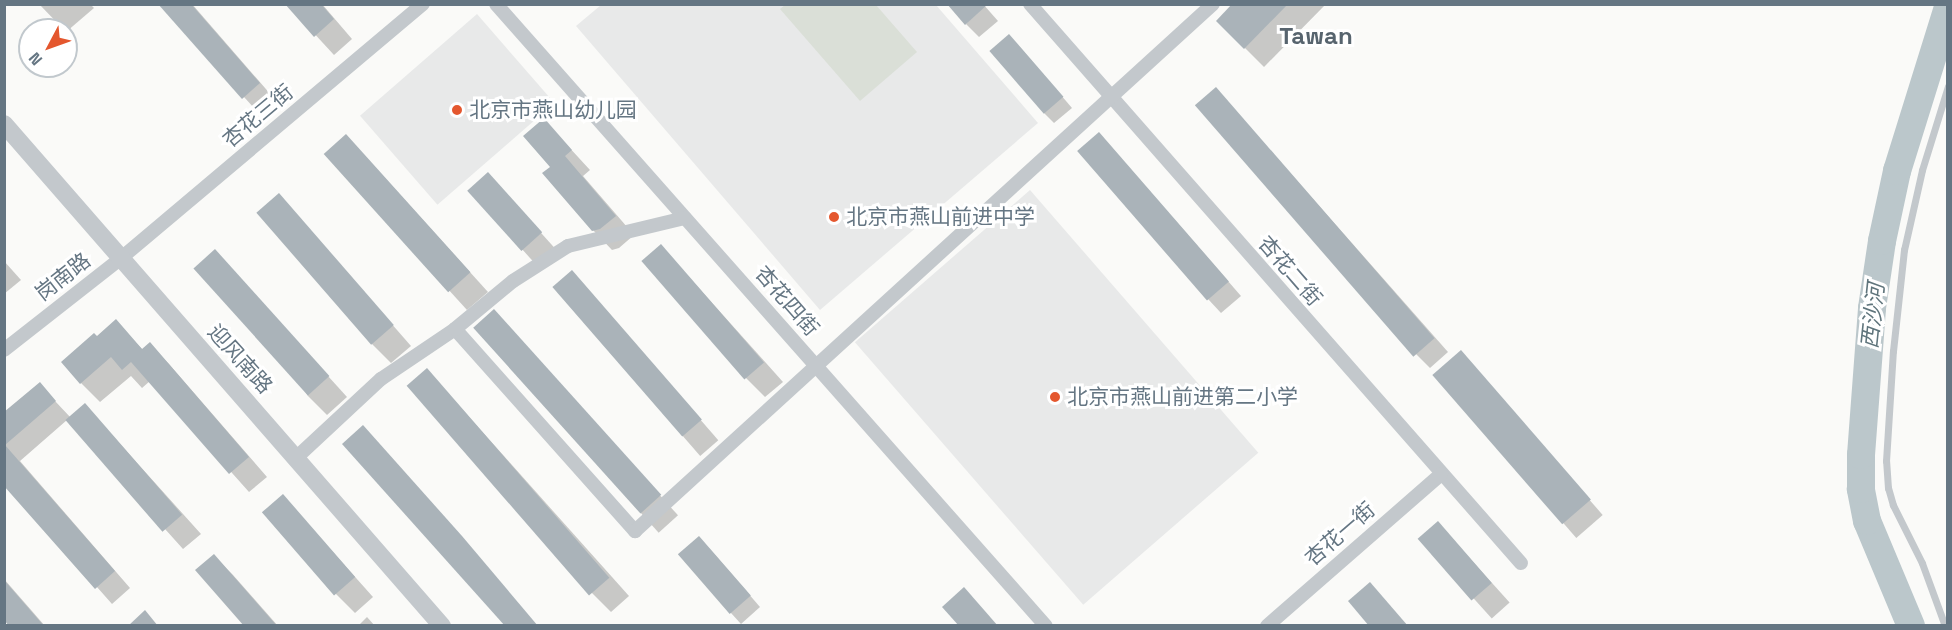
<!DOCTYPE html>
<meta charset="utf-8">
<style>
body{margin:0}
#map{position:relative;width:1952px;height:630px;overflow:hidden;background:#fafaf8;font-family:"Space Grotesk","Noto Sans SC",sans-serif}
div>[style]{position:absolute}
.built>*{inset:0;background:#e8e9e9;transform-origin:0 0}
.green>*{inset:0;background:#dadfd7}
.shadow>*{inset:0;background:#0003;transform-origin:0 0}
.river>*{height:28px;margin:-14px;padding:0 14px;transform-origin:14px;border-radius:14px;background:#bbc7cb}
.building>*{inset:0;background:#aab3b9;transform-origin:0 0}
.service>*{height:7px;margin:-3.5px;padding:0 3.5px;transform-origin:3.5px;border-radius:3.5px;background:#c3c8cc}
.minor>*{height:14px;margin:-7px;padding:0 7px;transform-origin:7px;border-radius:7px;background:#c3c8cc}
.tertiary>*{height:18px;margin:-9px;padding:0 9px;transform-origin:9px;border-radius:9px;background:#c3c8cc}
.dots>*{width:16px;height:16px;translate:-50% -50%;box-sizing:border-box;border:3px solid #fff;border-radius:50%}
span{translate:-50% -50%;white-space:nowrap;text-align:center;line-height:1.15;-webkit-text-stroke:6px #fff;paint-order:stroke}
.poi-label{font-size:21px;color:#657683}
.left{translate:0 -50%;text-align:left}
.street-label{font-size:21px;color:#657683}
.water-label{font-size:22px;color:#60757c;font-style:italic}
.quarter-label{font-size:24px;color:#57646e;font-weight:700}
.frame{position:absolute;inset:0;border:6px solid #657683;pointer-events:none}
.north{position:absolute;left:18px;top:18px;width:60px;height:60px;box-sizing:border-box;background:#fff;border:2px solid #c1c8cd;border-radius:50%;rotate:229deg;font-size:16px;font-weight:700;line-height:24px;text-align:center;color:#657683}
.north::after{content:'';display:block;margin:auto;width:21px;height:27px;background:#e4572e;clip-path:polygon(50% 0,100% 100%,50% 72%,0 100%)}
</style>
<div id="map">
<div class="built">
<div style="clip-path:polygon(601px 5px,936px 5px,1038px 123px,820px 310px,576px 26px)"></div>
<div style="left:477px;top:14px;width:118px;height:155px;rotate:49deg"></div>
<div style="left:1030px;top:190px;width:348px;height:232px;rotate:49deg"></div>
</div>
<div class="green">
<div style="clip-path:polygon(785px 5px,876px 5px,917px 52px,860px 101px,780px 9px)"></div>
</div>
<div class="shadow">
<div style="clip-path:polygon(39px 4px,90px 4px,94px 8px,66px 32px)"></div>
<div style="clip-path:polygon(160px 4px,192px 4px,278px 103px,262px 117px)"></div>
<div style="clip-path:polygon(287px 4px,322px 4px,352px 39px,334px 55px)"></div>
<div style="clip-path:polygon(983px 4px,998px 21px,979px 37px,966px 24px)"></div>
<div style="clip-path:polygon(1234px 4px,1326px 4px,1264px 67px,1218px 21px)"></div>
<div style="clip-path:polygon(1019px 46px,1072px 108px,1054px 123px,1044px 113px)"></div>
<div style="clip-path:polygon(1216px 89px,1448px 352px,1430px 368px,1416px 354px)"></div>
<div style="clip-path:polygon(544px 120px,590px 170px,583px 176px,634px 235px,619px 248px,612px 250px,593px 230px,552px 167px)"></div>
<div style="clip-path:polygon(1112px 148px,1241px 296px,1221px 313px,1208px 299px)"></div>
<div style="clip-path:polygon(326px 155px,365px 156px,488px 292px,467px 310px)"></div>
<div style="left:488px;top:174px;width:107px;height:25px;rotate:48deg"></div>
<div style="clip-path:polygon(279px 195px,411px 346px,391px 363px,372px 344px)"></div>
<div style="clip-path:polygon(661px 246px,783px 382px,765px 397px,746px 378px)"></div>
<div style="clip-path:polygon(215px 251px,347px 397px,327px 415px,308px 396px)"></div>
<div style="clip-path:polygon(4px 261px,21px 280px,4px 294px)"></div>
<div style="left:572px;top:272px;width:223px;height:24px;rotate:49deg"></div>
<div style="left:494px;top:311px;width:275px;height:26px;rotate:48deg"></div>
<div style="clip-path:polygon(116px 322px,143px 350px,150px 345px,169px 364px,267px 477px,249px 492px,150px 381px,142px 388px,131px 376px,100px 402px,81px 383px,63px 362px)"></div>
<div style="left:1461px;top:352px;width:216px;height:35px;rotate:49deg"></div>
<div style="clip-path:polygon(427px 370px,629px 596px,611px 612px,592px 593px)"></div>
<div style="clip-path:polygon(39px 384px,71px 418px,85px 405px,201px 534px,183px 549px,67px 420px,20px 461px,130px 588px,112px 604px,4px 482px,4px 414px)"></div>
<div style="clip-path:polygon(283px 496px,373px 597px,355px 613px,336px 594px)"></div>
<div style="left:1438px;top:523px;width:107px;height:24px;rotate:48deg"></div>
<div style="clip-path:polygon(709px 548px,760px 607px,741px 624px,731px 613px)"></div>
<div style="clip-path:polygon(214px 556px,233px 575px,278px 626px,246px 626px)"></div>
<div style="clip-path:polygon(4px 579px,45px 626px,11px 626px,4px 618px)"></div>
<div style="clip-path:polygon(367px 617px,375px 626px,358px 626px)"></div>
</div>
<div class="river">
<div style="left:1911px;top:626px;width:114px;rotate:-112.7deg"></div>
<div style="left:1867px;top:521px;width:33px;rotate:-101deg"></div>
<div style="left:1861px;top:489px;width:34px;rotate:-90deg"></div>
<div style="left:1861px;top:455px;width:147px;rotate:-85.7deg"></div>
<div style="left:1872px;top:308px;width:68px;rotate:-81.5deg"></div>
<div style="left:1882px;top:241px;width:72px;rotate:-77.9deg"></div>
<div style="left:1897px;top:171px;width:172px;rotate:-72.7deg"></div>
</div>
<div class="building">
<div style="clip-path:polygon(158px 4px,191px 4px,260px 83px,242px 99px)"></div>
<div style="clip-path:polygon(285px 4px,321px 4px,334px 19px,314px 37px)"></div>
<div style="clip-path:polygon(947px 4px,988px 4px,965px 25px)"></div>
<div style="clip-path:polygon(1232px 4px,1288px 4px,1244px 49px,1216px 21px)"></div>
<div style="left:1009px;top:34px;width:83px;height:26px;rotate:49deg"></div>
<div style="left:1216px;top:87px;width:333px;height:28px;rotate:49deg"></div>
<div style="clip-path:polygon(544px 118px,572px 150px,565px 156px,616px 216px,600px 229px,592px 231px,542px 173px,550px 167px,523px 136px)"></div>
<div style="left:1099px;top:132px;width:198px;height:29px;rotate:49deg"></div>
<div style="left:346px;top:134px;width:186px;height:30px;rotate:48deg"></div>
<div style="left:488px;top:172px;width:81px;height:28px;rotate:48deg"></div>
<div style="left:279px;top:193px;width:175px;height:30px;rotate:49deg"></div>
<div style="left:661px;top:244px;width:157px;height:26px;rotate:49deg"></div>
<div style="left:215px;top:249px;width:171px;height:29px;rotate:48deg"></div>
<div style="left:572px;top:270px;width:198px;height:26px;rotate:49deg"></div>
<div style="left:494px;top:309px;width:250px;height:28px;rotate:48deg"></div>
<div style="clip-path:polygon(116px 319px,142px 349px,150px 342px,249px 457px,229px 474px,131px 362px,122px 370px,111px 357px,80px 384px,61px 362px,94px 333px,97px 336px)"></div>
<div style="left:1461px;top:350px;width:198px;height:38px;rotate:49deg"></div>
<div style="left:427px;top:368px;width:278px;height:27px;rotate:49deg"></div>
<div style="clip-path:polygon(40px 382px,56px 401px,5px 445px,115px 571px,95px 589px,4px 486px,4px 412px)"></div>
<div style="left:85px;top:403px;width:148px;height:26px;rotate:49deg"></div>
<div style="clip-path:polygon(363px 425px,462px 536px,538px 626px,505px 626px,342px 444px)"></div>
<div style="left:283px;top:494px;width:110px;height:28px;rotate:49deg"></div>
<div style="left:1438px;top:521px;width:82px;height:27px;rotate:49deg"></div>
<div style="left:699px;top:536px;width:79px;height:28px;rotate:49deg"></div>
<div style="clip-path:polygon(214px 554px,277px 626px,244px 626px,195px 570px)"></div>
<div style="clip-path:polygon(4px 580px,44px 626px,9px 626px,4px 620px)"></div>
<div style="clip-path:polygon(1370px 582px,1408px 626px,1369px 626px,1348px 601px)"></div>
<div style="clip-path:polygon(964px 587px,998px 626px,959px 626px,942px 607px)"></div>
<div style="clip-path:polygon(145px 610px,158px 626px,128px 626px)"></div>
</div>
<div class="service">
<div style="left:1945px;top:626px;width:67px;rotate:-110.1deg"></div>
<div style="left:1922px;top:563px;width:65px;rotate:-116.6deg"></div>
<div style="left:1893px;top:505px;width:18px;rotate:-106deg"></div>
<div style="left:1888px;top:488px;width:27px;rotate:-94deg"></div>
<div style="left:1886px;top:461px;width:110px;rotate:-86.4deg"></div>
<div style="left:1893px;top:351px;width:102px;rotate:-83.8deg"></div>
<div style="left:1904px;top:250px;width:82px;rotate:-77.3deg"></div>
<div style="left:1922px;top:170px;width:88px;rotate:-72.8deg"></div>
</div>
<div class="minor">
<div style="left:496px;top:4px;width:830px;rotate:48.52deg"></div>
<div style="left:1030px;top:4px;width:744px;rotate:48.71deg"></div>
<div style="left:455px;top:329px;width:271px;rotate:48.3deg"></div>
<div style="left:635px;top:531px;width:782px;rotate:-42.36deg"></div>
<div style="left:4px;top:350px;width:147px;rotate:-38.1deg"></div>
<div style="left:120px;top:259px;width:396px;rotate:-40.1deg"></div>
<div style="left:297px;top:457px;width:115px;rotate:-42.9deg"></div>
<div style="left:381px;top:379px;width:89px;rotate:-34deg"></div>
<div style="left:455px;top:329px;width:75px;rotate:-39.6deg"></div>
<div style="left:513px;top:281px;width:65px;rotate:-32.5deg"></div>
<div style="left:568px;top:246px;width:120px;rotate:-13.5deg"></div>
<div style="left:1267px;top:626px;width:231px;rotate:-41.1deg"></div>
</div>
<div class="tertiary">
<div style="left:4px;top:124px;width:666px;rotate:48.89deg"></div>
</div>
<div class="dots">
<div style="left:457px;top:110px;background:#e4572e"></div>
<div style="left:834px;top:217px;background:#e4572e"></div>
<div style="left:1055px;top:397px;background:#e4572e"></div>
</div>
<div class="poi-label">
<span class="left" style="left:469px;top:110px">北京市燕山幼儿园</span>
<span class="left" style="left:846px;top:217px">北京市燕山前进中学</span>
<span class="left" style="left:1067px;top:397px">北京市燕山前进第二小学</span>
</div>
<div class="street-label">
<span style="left:258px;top:116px;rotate:-40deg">杏花三街</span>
<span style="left:1290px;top:271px;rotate:49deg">杏花二街</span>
<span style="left:63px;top:277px;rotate:-38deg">岗南路</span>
<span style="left:787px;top:301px;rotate:49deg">杏花四街</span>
<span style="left:240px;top:359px;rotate:48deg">迎风南路</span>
<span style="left:1340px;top:534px;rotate:-41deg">杏花一街</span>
</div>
<div class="water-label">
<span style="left:1873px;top:316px;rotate:-84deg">西沙河</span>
</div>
<div class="quarter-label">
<span style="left:1316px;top:36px">Tawan</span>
</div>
<div class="frame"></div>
<div class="north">N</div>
</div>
